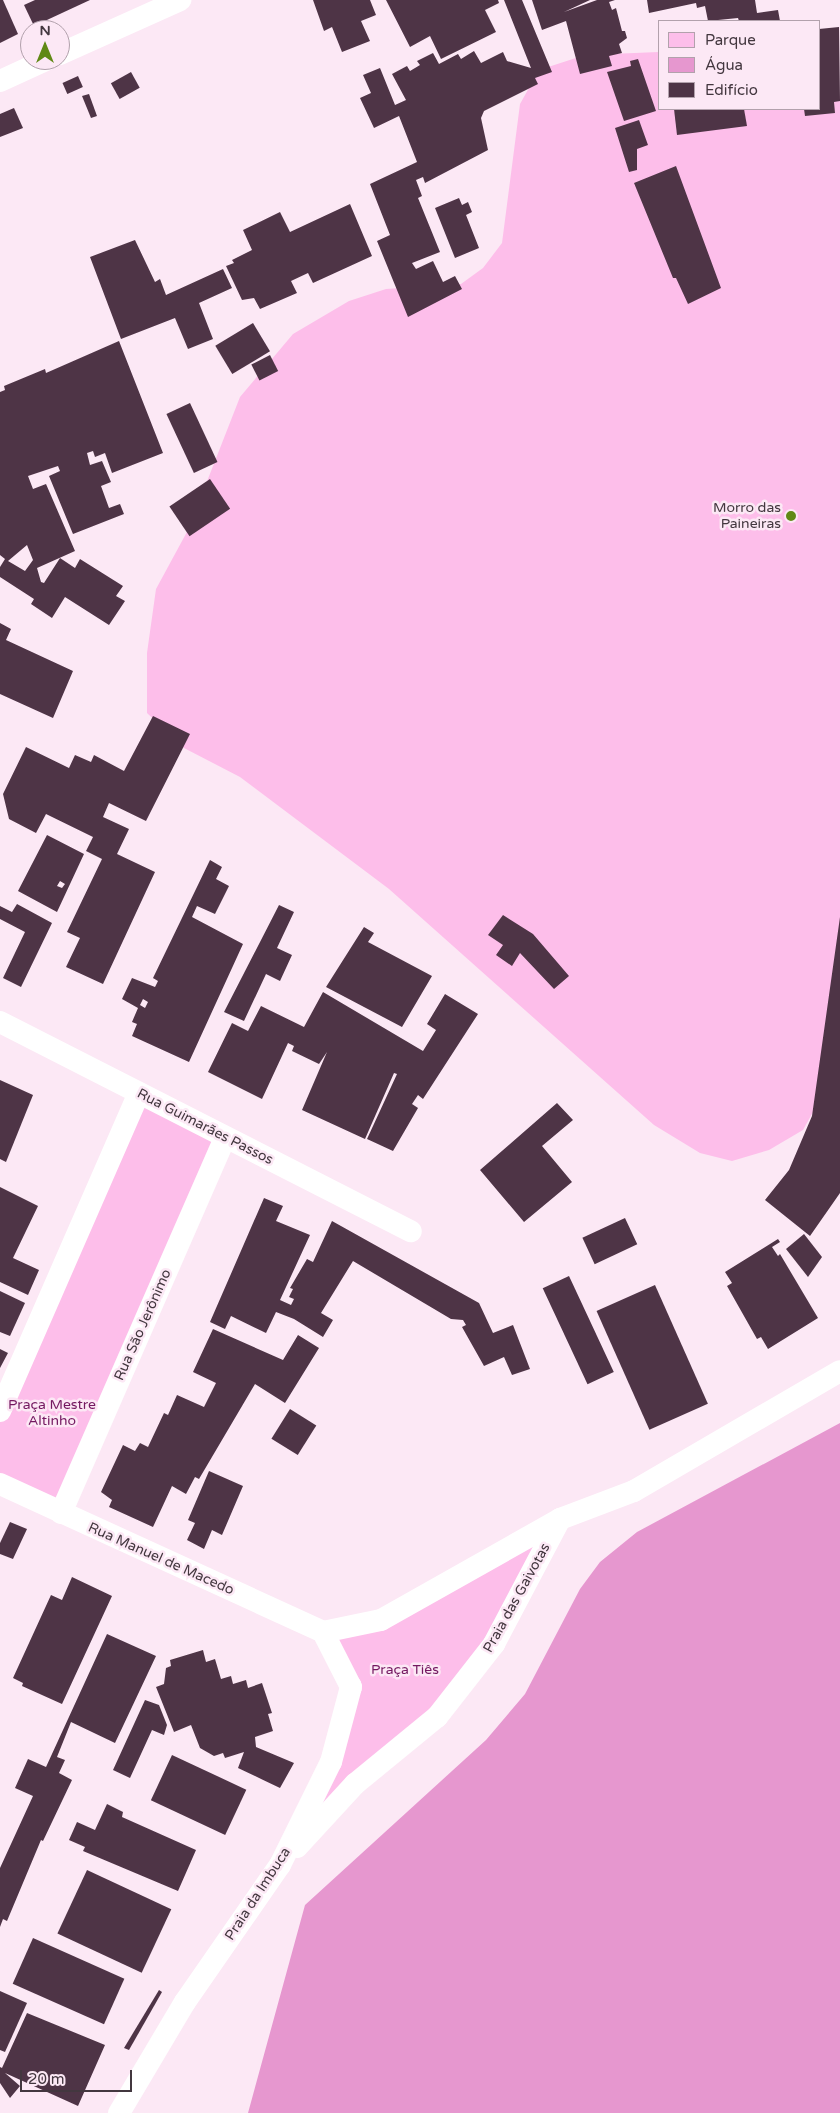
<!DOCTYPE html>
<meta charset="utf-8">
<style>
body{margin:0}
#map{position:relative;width:840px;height:2113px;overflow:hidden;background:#fce8f5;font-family:"Varela Round",sans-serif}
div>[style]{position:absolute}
.green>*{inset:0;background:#fdbeea}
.water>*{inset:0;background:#e697cf}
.building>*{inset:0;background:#4e3446;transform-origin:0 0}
.pedestrian>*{height:22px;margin:-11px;padding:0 11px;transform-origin:11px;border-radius:11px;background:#fff}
.dots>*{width:14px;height:14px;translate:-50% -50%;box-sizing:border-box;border:2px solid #fce8f5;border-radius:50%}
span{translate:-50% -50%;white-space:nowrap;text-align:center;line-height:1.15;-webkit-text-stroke:5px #fce8f5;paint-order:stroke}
.poi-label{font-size:14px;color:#43373f}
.right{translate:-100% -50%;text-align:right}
.street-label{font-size:14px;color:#43373f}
.park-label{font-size:14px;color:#741961}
.legend{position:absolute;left:658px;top:20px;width:162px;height:90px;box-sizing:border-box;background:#fce8f5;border:1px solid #b2a1ac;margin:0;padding:6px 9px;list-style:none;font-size:15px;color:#43373f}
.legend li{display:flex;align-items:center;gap:10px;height:25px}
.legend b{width:25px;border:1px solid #b2a1ac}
.north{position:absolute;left:20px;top:20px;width:50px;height:50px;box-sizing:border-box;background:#fce8f5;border:1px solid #b2a1ac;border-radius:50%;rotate:0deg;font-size:14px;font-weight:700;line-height:20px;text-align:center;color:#43373f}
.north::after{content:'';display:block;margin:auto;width:18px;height:22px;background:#608915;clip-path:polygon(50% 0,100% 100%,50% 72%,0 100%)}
.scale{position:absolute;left:20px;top:2070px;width:112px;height:22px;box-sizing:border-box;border:2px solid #43373f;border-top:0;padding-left:6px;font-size:15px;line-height:18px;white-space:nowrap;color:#43373f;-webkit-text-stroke:4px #fce8f5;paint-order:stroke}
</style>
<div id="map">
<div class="green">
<div style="clip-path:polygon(659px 52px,659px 109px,819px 109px,819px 88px,840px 96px,840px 958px,822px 1096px,803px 1130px,769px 1150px,732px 1161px,700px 1153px,654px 1125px,389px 889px,240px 777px,184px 748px,147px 713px,147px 653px,156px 589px,188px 530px,240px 397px,293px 334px,349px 301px,386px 289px,461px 284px,483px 268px,502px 243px,520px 104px,539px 70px,585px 55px)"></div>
<div style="clip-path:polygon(139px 1093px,225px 1137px,61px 1513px,0 1484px,0 1411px)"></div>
<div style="clip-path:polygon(560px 1519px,494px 1644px,280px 1865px,351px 1687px,323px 1632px,381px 1620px)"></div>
</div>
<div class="water">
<div style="clip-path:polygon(840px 1423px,840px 2113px,248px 2113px,305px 1905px,486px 1740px,525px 1694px,580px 1589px,600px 1562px,637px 1532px)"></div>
</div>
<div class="building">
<div style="clip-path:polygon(0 0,3px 0,18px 34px,0 43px)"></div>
<div style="clip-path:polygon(35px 0,90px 0,34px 26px,24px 5px)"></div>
<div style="clip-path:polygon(313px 0,370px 0,376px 15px,361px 21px,370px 41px,342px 52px,332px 27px,324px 31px)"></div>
<div style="clip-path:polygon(386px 0,498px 0,499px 3px,485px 10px,496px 32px,441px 59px,430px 36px,410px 47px)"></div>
<div style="clip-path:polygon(504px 0,522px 0,552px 72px,535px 78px,538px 84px,484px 111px,481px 118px,488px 150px,425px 183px,423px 177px,416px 180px,422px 196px,418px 198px,440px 252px,412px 263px,416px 269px,433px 261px,443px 282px,455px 276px,462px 289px,408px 317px,377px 241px,390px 235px,370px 184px,417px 162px,399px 116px,374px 128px,360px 98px,371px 93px,363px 75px,380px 68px,395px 105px,406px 100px,392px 74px,407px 66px,410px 71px,420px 65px,417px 61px,433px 53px,439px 64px,458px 54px,461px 59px,474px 51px,481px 63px,503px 52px,507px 61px,531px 68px)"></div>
<div style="clip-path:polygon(532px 0,590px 0,564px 12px,597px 0,615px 0,609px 2px,612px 10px,616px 8px,622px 31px,625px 31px,627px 38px,619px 44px,622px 53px,609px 56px,612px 66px,580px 74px,566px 21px,542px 30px)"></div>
<div style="clip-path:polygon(647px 0,755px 0,757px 13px,778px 10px,780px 21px,739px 21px,738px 18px,708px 21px,705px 6px,697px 8px,696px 3px,649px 13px)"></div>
<div style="clip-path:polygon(839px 27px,840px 101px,834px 102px,835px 113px,805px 116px,804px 109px,819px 109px,819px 29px)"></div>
<div style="clip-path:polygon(638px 59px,656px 111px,624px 121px,607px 72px,631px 66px,630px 61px)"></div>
<div style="left:131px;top:72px;width:18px;height:23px;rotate:61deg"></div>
<div style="left:78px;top:76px;width:12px;height:17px;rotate:66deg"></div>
<div style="clip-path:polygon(89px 94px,97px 116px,91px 118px,82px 96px)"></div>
<div style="clip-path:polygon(14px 108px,23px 128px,0 137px,0 114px)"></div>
<div style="clip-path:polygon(674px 109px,744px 109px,747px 126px,677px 135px)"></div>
<div style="clip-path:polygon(639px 120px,648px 145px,637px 149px,637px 170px,629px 172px,615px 128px)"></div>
<div style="clip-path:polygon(676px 166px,721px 288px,688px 304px,676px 278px,673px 278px,634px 183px)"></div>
<div style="clip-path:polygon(459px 198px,462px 205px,468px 202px,472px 212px,466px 215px,479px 248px,455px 258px,435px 208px)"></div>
<div style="clip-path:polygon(350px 204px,372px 256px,313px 283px,308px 273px,291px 281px,297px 293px,260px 309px,254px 298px,242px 300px,226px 266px,234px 263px,232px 260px,252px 250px,243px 230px,280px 212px,290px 232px)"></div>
<div style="clip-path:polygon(135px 240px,155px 282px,160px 279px,166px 295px,223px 269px,232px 288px,199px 303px,213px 339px,188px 349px,175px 318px,121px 339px,90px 257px)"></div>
<div style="left:253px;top:323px;width:33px;height:44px;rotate:59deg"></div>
<div style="clip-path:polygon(evenodd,119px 341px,163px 453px,112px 473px,105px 453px,95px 457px,93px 451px,87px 453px,90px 465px,102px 461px,111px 482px,101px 486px,109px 508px,120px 504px,124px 514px,73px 534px,49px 476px,60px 471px,58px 466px,28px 476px,33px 489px,46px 484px,75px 551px,37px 568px,41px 582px,44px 583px,60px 558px,75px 568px,80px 559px,123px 586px,116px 596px,125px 601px,109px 625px,65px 597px,52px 618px,31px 604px,34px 599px,0 577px,0 567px,5px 559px,0 555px,0 392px,5px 390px,4px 386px,45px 369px,46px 373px,119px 341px,27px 545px,33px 560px,25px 571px,8px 561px,27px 545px)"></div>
<div style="left:270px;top:355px;width:18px;height:21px;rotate:63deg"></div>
<div style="left:190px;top:403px;width:65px;height:26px;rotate:65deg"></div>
<div style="left:210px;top:479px;width:36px;height:49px;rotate:56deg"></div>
<div style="clip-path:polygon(0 623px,11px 629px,6px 640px,73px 671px,53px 718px,0 694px)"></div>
<div style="clip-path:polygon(153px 716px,190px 734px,146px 821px,109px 803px,103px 817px,129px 829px,117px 854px,155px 872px,103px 984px,66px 967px,80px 938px,67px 932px,102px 859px,86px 851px,93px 837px,46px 814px,36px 833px,9px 819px,3px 794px,26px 747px,69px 768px,75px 755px,91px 762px,94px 755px,124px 771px)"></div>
<div style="clip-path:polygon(evenodd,47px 835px,84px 854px,57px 912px,18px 891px,47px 835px,60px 881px,65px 884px,62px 888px,57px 886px,60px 881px)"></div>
<div style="clip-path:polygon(evenodd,210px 860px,222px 867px,216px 879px,229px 886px,215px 914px,197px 906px,192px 917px,243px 944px,189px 1062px,132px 1036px,137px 1024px,132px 1022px,138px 1008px,122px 999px,132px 978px,155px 987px,158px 981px,153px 978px,210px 860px,143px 999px,148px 1002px,145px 1008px,140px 1005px,143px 999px)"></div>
<div style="clip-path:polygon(17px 904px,52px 923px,21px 987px,3px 978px,25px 932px,0 919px,0 906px,12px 912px)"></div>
<div style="clip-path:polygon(279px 905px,294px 912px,277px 948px,292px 955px,280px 981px,266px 974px,244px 1021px,224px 1012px)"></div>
<div style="clip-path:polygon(503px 915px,533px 934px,569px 976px,554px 989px,520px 953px,512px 966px,496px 955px,503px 945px,488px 935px)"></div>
<div style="clip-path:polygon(840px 917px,840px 1193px,810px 1236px,765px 1200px,789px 1170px,812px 1116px)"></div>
<div style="clip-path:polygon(364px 927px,374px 933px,368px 942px,432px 976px,402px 1027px,326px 987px)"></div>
<div style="clip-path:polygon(323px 992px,423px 1051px,436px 1030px,427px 1024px,445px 994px,478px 1014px,423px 1099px,418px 1095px,412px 1104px,418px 1108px,393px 1151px,367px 1139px,397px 1074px,394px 1073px,365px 1139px,302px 1110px,327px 1052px,319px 1064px,292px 1051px,294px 1046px,288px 1043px,262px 1099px,208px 1072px,232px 1023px,248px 1031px,261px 1006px,304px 1027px)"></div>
<div style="clip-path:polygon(0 1080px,33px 1095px,6px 1162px,0 1159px)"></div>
<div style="clip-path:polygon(557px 1103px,573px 1120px,542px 1146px,572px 1182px,524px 1222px,480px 1170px)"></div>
<div style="clip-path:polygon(0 1187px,38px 1206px,13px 1258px,39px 1270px,28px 1295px,0 1282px)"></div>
<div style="clip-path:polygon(264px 1198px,283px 1206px,276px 1221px,310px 1235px,280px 1300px,291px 1305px,294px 1299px,289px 1297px,293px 1289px,290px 1288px,307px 1259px,313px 1262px,332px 1221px,479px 1303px,493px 1333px,513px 1325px,530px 1369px,512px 1375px,504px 1357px,484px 1366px,462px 1327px,466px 1325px,463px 1320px,451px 1319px,353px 1261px,321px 1313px,333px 1320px,323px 1337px,294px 1319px,276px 1312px,266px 1333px,231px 1316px,225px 1329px,210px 1322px)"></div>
<div style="left:625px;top:1218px;width:29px;height:47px;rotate:65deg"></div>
<div style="clip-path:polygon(804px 1234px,822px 1257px,808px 1277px,786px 1249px)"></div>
<div style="clip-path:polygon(778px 1239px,780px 1242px,772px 1247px,778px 1256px,780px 1254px,818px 1318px,768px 1349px,761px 1337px,757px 1339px,727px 1286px,732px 1283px,725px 1272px)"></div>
<div style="left:569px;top:1276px;width:106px;height:29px;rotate:65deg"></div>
<div style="left:655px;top:1285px;width:130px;height:64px;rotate:66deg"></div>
<div style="clip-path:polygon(0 1291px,25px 1303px,10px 1336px,0 1332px)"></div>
<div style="clip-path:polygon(213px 1329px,283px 1360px,298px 1335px,319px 1348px,285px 1403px,255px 1384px,199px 1479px,195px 1477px,186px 1494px,172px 1486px,153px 1527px,109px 1507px,112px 1500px,101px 1492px,123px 1445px,135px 1451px,140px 1443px,148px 1447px,164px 1413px,168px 1415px,177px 1395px,204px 1407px,216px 1383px,193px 1372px)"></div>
<div style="clip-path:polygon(0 1349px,8px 1353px,0 1368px)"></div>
<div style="left:290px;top:1409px;width:31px;height:35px;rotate:32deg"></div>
<div style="clip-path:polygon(209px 1471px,243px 1486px,222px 1535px,212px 1530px,204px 1549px,187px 1540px,195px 1523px,188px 1520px)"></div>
<div style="clip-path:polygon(10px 1522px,27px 1529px,13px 1559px,0 1554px,0 1543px)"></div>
<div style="clip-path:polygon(72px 1577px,112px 1596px,62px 1704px,22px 1686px,23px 1683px,13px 1678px,51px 1595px,62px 1600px)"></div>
<div style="clip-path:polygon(107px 1634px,156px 1656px,115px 1743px,71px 1722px,57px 1757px,65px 1760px,59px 1773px,72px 1780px,43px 1841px,41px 1840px,7px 1921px,3px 1919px,0 1927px,0 1868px,33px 1796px,15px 1788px,28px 1759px,46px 1767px)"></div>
<div style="clip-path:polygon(203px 1650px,206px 1662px,215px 1659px,221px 1679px,231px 1676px,233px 1684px,246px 1680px,248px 1688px,262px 1683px,272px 1713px,268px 1714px,273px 1731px,255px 1737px,256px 1747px,294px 1763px,280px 1788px,238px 1768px,244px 1752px,225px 1758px,223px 1753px,214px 1756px,200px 1748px,191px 1725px,174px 1732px,156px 1687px,164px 1684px,166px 1668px,171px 1666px,170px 1660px)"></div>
<div style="clip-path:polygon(145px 1700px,159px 1705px,167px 1725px,164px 1735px,152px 1730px,130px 1778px,113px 1770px)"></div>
<div style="left:172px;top:1755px;width:82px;height:50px;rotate:25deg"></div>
<div style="clip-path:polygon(107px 1804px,123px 1812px,122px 1817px,196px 1850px,178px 1891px,83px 1851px,85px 1847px,69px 1840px,77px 1822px,95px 1830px)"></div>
<div style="left:87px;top:1870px;width:93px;height:70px;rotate:25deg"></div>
<div style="left:33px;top:1938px;width:100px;height:50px;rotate:24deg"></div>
<div style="clip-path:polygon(159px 1990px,162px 1992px,129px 2050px,124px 2048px)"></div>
<div style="clip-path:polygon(0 1991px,27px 2003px,5px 2052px,0 2050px)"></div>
<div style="clip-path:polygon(27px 2013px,105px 2045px,78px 2106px,5px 2073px,20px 2086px,10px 2098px,0 2083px,0 2067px,2px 2068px)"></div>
</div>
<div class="pedestrian">
<div style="left:60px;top:54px;width:132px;rotate:-24.2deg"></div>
<div style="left:0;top:81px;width:51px;rotate:-24.5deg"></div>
<div style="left:0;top:1022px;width:461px;rotate:27deg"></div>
<div style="left:0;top:1411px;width:347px;rotate:-66.4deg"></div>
<div style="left:0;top:1484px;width:355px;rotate:24.6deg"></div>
<div style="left:61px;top:1513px;width:410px;rotate:-66.4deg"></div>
<div style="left:323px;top:1632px;width:59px;rotate:-11.7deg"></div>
<div style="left:381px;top:1620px;width:206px;rotate:-29.4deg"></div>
<div style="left:560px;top:1519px;width:79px;rotate:-20.7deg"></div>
<div style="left:634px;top:1491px;width:238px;rotate:-30.2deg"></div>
<div style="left:297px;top:1847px;width:86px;rotate:-47.4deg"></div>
<div style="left:355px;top:1784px;width:106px;rotate:-39.3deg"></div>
<div style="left:437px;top:1717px;width:93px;rotate:-52deg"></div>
<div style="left:494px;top:1644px;width:141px;rotate:-62.2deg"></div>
<div style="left:119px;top:2113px;width:129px;rotate:-59.3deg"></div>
<div style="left:185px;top:2002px;width:167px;rotate:-55.3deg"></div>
<div style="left:280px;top:1865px;width:115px;rotate:-63.7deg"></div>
<div style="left:331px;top:1762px;width:78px;rotate:-75.1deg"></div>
<div style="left:351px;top:1687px;width:62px;rotate:-117deg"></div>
</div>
<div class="dots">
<div style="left:791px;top:516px;background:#608915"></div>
</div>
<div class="poi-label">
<span class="right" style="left:781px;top:516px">Morro das<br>Paineiras</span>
</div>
<div class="street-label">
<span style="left:205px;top:1127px;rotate:27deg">Rua Guimarães Passos</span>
<span style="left:143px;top:1325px;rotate:-66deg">Rua São Jerônimo</span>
<span style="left:161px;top:1559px;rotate:24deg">Rua Manuel de Macedo</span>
<span style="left:517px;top:1598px;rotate:-61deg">Praia das Gaivotas</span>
<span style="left:258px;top:1894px;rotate:-57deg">Praia da Imbuca</span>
</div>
<div class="park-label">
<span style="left:52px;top:1413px">Praça Mestre<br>Altinho</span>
<span style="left:405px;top:1670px">Praça Tiês</span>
</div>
<ul class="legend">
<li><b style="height:14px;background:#fdbeea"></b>Parque</li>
<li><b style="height:14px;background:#e697cf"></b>Água</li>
<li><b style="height:14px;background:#4e3446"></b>Edifício</li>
</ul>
<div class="north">N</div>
<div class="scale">20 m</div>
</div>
